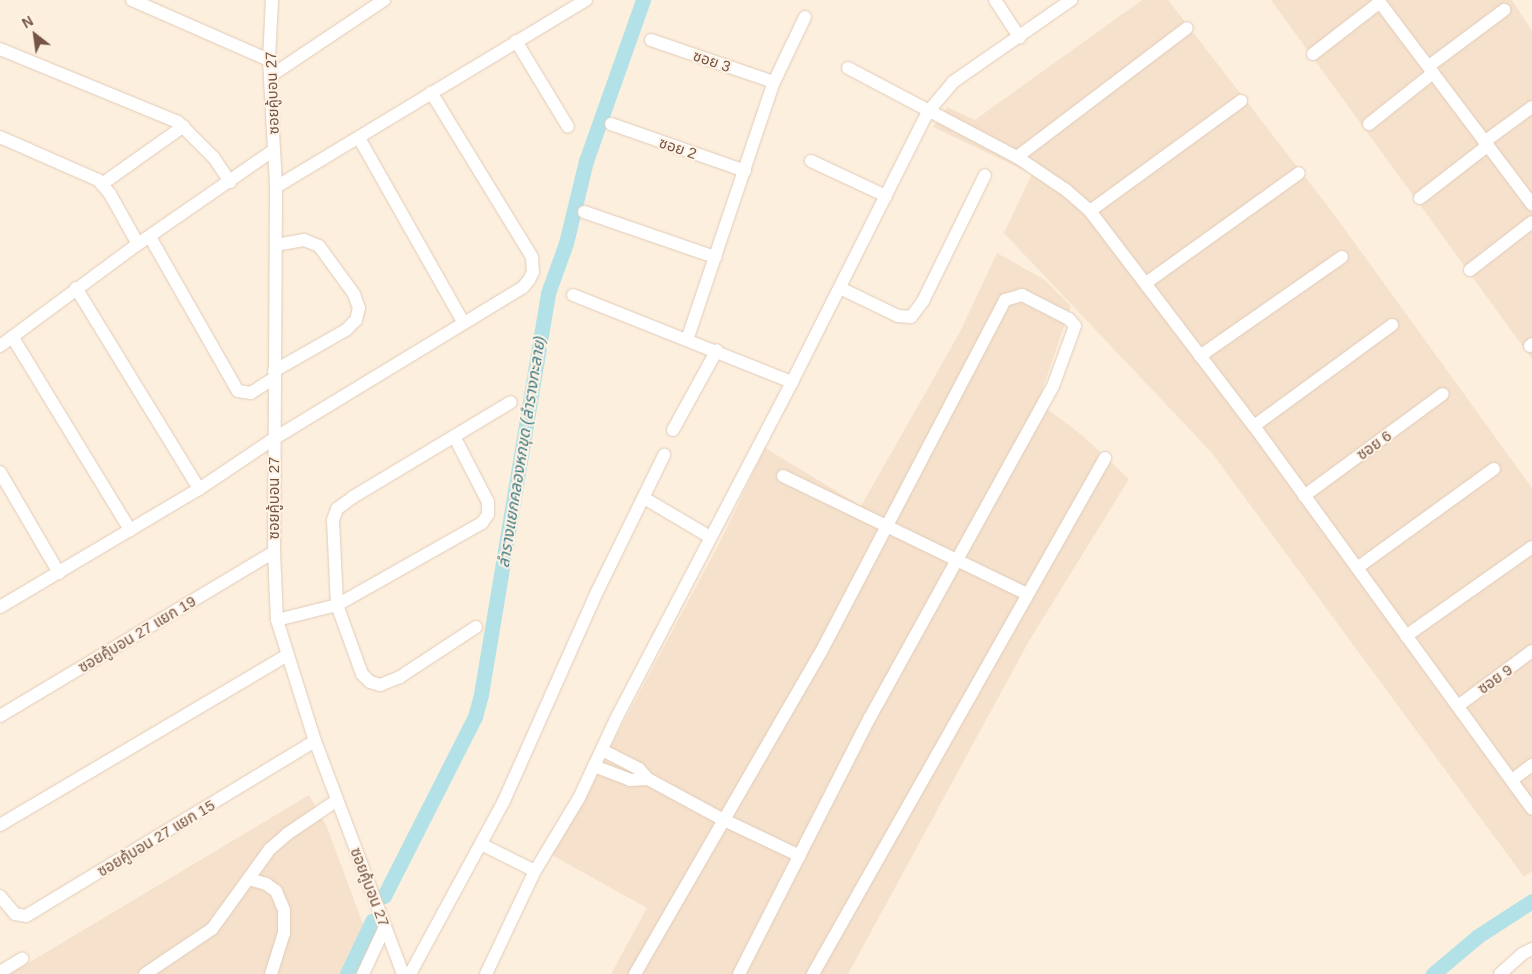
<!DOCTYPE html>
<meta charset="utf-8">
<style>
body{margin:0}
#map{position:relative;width:1532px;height:974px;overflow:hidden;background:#fdefdd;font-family:Helvetica,"Noto Sans Thai",sans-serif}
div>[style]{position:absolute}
.residential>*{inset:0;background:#f5e1cc}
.canal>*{height:15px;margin:-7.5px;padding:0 7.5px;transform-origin:7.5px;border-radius:7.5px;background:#b2e2e7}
.roads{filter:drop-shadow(0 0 1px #e1cbb9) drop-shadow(0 0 1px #e1cbb9)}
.minor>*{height:12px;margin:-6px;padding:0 6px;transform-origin:6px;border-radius:6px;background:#fff}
span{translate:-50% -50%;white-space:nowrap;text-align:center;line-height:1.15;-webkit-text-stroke:4px #fff3e5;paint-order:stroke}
.street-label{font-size:15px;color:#745445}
.water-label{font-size:16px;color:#3b7982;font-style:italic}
.north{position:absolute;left:10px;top:10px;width:50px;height:50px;-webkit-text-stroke:4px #fff3e5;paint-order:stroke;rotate:330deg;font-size:14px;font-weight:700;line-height:20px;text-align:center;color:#745445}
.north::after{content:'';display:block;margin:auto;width:18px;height:22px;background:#745445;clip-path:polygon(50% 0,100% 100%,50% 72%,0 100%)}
</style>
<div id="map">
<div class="residential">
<i style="clip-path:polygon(1142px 0,1168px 0,1333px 213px,1532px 488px,1532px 871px,1524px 877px,1212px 453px,1004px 233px,1032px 174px,933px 127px,947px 107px,975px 120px)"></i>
<i style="clip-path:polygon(1271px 0,1512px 0,1532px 31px,1532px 359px)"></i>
<i style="clip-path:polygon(997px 253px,1045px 280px,1071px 306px,1038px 402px,1083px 436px,1129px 479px,1029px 641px,848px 974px,611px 974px,647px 908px,550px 854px,581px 802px,722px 538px,765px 448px,861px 506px,960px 332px)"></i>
<i style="clip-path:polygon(309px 795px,327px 827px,370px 943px,355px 974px,10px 974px)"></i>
</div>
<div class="canal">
<i style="left:384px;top:896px;width:201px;rotate:-63.1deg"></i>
<i style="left:475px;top:717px;width:24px;rotate:-75deg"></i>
<i style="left:481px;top:694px;width:407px;rotate:-80.5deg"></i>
<i style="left:548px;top:293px;width:53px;rotate:-70.2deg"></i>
<i style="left:566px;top:243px;width:84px;rotate:-76.3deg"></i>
<i style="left:586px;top:161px;width:171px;rotate:-70.5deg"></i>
<i style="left:347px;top:974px;width:59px;rotate:-64.7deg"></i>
<i style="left:1433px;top:974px;width:59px;rotate:-40.2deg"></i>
<i style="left:1478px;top:936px;width:64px;rotate:-32.9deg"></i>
</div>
<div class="roads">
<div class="minor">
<i style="left:132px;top:0;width:150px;rotate:23.7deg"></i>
<i style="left:272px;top:0;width:60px;rotate:92.9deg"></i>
<i style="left:269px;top:60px;width:127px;rotate:86.8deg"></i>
<i style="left:276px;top:187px;width:365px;rotate:90.3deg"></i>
<i style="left:274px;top:552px;width:68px;rotate:87.5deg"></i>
<i style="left:277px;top:620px;width:127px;rotate:72.6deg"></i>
<i style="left:315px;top:741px;width:249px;rotate:69.3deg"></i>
<i style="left:995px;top:0;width:45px;rotate:56.7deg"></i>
<i style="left:1378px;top:0;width:256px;rotate:53deg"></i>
<i style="left:651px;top:40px;width:130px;rotate:18.9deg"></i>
<i style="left:516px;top:41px;width:100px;rotate:58.8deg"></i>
<i style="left:0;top:49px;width:192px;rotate:22.3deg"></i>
<i style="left:178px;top:122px;width:51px;rotate:45deg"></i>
<i style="left:214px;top:158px;width:29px;rotate:56deg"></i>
<i style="left:1313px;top:54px;width:85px;rotate:-37.8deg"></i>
<i style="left:1429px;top:66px;width:94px;rotate:-36.7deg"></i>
<i style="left:848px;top:68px;width:191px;rotate:27.8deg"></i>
<i style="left:1017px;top:157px;width:59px;rotate:34deg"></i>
<i style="left:1066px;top:190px;width:32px;rotate:41deg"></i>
<i style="left:1090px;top:211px;width:270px;rotate:52.7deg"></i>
<i style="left:1254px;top:426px;width:473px;rotate:54deg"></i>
<i style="left:272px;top:75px;width:135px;rotate:-33.8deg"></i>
<i style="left:611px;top:124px;width:142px;rotate:19.3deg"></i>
<i style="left:1369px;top:124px;width:82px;rotate:-38.6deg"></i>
<i style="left:0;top:137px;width:107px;rotate:23.7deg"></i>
<i style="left:98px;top:180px;width:18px;rotate:49deg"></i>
<i style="left:110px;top:194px;width:57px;rotate:60.8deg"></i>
<i style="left:359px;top:138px;width:211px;rotate:60.5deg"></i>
<i style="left:1484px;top:142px;width:59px;rotate:-36.1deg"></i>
<i style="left:1017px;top:157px;width:213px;rotate:-37.2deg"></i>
<i style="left:811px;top:161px;width:83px;rotate:25deg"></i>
<i style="left:102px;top:184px;width:100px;rotate:-35.3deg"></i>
<i style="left:276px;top:187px;width:362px;rotate:-31.1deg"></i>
<i style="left:1420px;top:198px;width:85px;rotate:-37.8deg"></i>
<i style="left:1090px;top:211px;width:187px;rotate:-36.1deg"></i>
<i style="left:584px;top:212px;width:139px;rotate:19deg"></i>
<i style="left:150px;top:237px;width:177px;rotate:60.3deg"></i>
<i style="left:238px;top:391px;width:13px;rotate:9deg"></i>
<i style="left:251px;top:393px;width:27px;rotate:-33deg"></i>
<i style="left:1470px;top:270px;width:78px;rotate:-37.7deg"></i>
<i style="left:1146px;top:283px;width:188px;rotate:-35.7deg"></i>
<i style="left:76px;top:288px;width:236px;rotate:58.5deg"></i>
<i style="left:840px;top:288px;width:64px;rotate:25.8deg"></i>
<i style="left:898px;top:316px;width:13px;rotate:4deg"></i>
<i style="left:911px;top:317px;width:20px;rotate:-53deg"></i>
<i style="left:923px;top:301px;width:140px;rotate:-63.8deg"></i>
<i style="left:573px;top:295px;width:236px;rotate:21.7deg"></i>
<i style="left:13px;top:338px;width:225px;rotate:58.6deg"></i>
<i style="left:687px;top:340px;width:272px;rotate:-71.4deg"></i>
<i style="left:774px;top:82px;width:72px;rotate:-64.5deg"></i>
<i style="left:0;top:346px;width:172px;rotate:-36.5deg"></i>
<i style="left:138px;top:244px;width:165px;rotate:-34.7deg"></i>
<i style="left:1530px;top:346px;width:3px;rotate:-45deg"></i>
<i style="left:1200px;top:356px;width:173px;rotate:-34.9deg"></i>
<i style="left:274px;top:371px;width:83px;rotate:-29.7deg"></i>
<i style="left:346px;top:330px;width:14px;rotate:-45deg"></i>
<i style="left:356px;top:320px;width:12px;rotate:-76deg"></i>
<i style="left:359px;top:308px;width:15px;rotate:-110deg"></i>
<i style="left:354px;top:294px;width:59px;rotate:-126.1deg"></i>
<i style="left:319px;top:246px;width:16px;rotate:-158deg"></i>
<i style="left:304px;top:240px;width:28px;rotate:170deg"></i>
<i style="left:1254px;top:426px;width:171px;rotate:-36.2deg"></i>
<i style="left:673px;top:430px;width:91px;rotate:-61.2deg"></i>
<i style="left:0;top:472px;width:117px;rotate:59.7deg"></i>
<i style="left:783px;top:476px;width:271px;rotate:25.8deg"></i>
<i style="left:1304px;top:496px;width:172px;rotate:-36.3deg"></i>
<i style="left:644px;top:498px;width:77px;rotate:30.6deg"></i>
<i style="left:1357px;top:568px;width:169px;rotate:-35.9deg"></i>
<i style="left:0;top:607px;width:231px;rotate:-30.7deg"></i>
<i style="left:199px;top:489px;width:92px;rotate:-33.9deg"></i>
<i style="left:275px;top:438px;width:290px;rotate:-31.3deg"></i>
<i style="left:523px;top:287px;width:9px;rotate:-49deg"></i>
<i style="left:529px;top:280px;width:9px;rotate:-63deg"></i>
<i style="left:533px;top:272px;width:15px;rotate:-94deg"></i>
<i style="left:532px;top:257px;width:193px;rotate:-121.5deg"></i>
<i style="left:277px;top:620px;width:62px;rotate:-14deg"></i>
<i style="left:337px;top:605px;width:167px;rotate:-29.5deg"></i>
<i style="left:482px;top:523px;width:11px;rotate:-56deg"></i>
<i style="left:488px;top:514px;width:12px;rotate:-90deg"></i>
<i style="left:488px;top:502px;width:74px;rotate:-117.3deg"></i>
<i style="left:476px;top:627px;width:91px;rotate:146.7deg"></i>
<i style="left:400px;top:677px;width:22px;rotate:158deg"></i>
<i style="left:380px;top:685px;width:10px;rotate:-163deg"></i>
<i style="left:370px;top:682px;width:11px;rotate:-135deg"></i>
<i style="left:362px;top:674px;width:73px;rotate:-109.9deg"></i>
<i style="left:337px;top:605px;width:85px;rotate:-92.7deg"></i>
<i style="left:333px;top:520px;width:12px;rotate:-70deg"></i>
<i style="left:337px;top:509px;width:20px;rotate:-37deg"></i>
<i style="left:353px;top:497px;width:184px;rotate:-31deg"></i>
<i style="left:1406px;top:636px;width:154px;rotate:-35.2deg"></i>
<i style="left:1458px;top:706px;width:92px;rotate:-36.6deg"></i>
<i style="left:0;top:716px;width:319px;rotate:-30.9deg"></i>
<i style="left:602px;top:750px;width:42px;rotate:27.2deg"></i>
<i style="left:639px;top:769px;width:13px;rotate:48deg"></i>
<i style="left:648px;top:779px;width:84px;rotate:28.4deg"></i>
<i style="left:722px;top:819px;width:86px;rotate:25.4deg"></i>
<i style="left:594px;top:766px;width:39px;rotate:21deg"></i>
<i style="left:630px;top:780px;width:18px;rotate:-3deg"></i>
<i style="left:1512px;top:780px;width:25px;rotate:-37deg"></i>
<i style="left:0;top:825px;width:332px;rotate:-30.6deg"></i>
<i style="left:481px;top:844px;width:60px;rotate:26.6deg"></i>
<i style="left:249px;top:879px;width:18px;rotate:16deg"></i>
<i style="left:266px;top:884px;width:12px;rotate:35deg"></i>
<i style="left:276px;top:891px;width:21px;rotate:67deg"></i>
<i style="left:284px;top:910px;width:23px;rotate:90deg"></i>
<i style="left:284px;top:933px;width:43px;rotate:107.6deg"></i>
<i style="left:0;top:896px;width:23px;rotate:50deg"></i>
<i style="left:15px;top:914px;width:11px;rotate:10deg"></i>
<i style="left:26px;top:916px;width:338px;rotate:-31.2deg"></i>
<i style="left:0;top:972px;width:26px;rotate:-31deg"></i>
<i style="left:145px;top:974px;width:81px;rotate:-33.9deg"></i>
<i style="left:212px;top:929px;width:99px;rotate:-54.1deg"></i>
<i style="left:270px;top:849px;width:23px;rotate:-41deg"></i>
<i style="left:287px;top:834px;width:59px;rotate:-34deg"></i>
<i style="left:363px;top:974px;width:52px;rotate:-64.9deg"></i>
<i style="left:410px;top:974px;width:195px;rotate:-61.5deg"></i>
<i style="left:503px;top:803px;width:231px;rotate:-66deg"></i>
<i style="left:597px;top:592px;width:153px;rotate:-63.9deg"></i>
<i style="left:486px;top:974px;width:114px;rotate:-64.6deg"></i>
<i style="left:535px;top:871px;width:85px;rotate:-58.9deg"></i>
<i style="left:579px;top:798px;width:89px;rotate:-64.9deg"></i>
<i style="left:617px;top:717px;width:378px;rotate:-62.4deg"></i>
<i style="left:792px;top:382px;width:302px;rotate:-63.3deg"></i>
<i style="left:928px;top:112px;width:39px;rotate:-50deg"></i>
<i style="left:953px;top:82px;width:144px;rotate:-34.8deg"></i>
<i style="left:635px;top:974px;width:372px;rotate:-60deg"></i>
<i style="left:821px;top:652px;width:397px;rotate:-62.4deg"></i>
<i style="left:1005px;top:300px;width:18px;rotate:-16deg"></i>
<i style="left:1022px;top:295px;width:53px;rotate:27.1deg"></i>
<i style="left:1069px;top:319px;width:9px;rotate:49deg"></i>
<i style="left:1075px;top:326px;width:64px;rotate:110.1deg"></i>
<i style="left:1053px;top:386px;width:378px;rotate:118.9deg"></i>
<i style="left:870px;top:717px;width:288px;rotate:117deg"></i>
<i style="left:813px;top:974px;width:593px;rotate:-60.49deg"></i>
<i style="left:1500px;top:974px;width:30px;rotate:-42deg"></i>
<i style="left:1522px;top:954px;width:11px;rotate:-27deg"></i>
</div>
</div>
<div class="street-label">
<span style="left:712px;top:61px;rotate:19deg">ซอย 3</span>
<span style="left:272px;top:93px;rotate:-92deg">ซอยคู้บอน 27</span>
<span style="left:678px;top:148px;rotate:19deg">ซอย 2</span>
<span style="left:1374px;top:445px;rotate:-36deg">ซอย 6</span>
<span style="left:274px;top:498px;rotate:-90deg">ซอยคู้บอน 27</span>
<span style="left:137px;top:634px;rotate:-31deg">ซอยคู้บอน 27 แยก 19</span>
<span style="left:1495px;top:679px;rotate:-36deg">ซอย 9</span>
<span style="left:156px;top:838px;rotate:-31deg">ซอยคู้บอน 27 แยก 15</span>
<span style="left:370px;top:887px;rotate:69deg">ซอยคู้บอน 27</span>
</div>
<div class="water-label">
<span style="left:522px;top:452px;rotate:-81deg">ลำรางแยกคลองหกขุด (ลำรางทะลาย)</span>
</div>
<div class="north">N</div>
</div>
